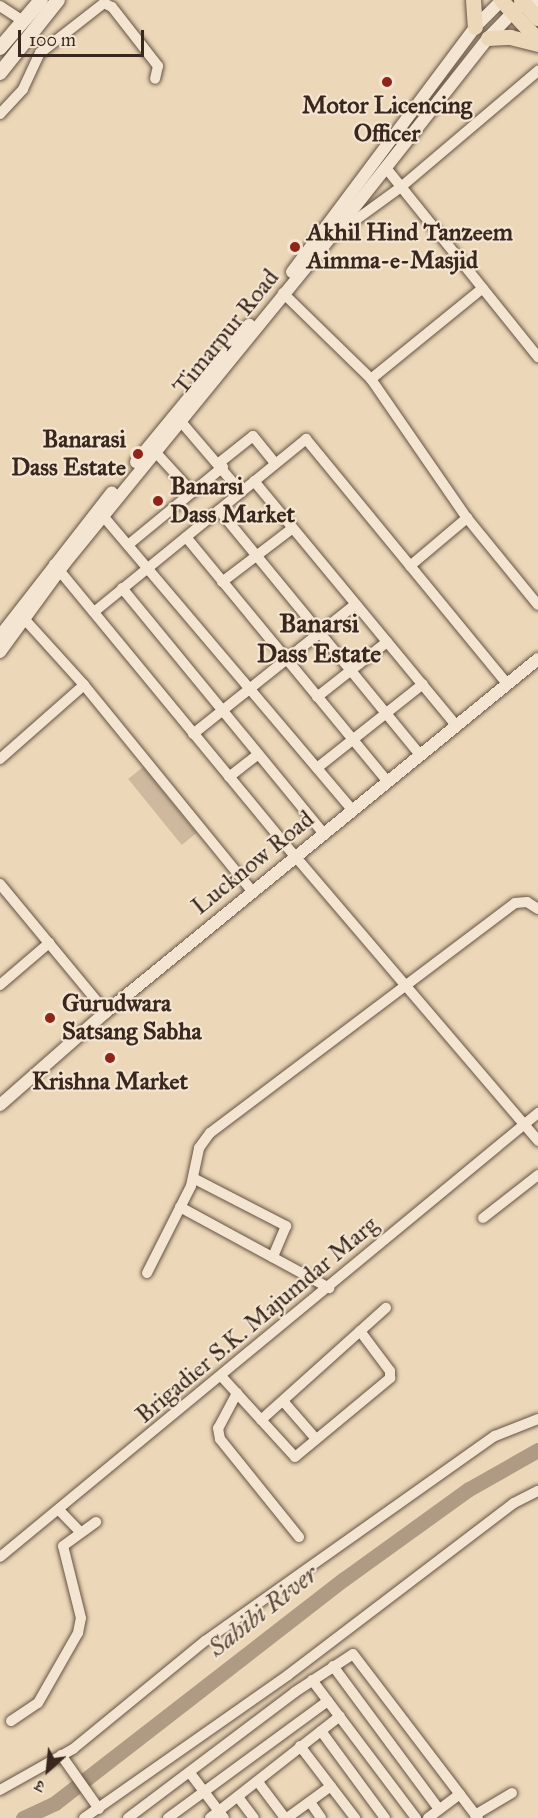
<!DOCTYPE html>
<meta charset="utf-8">
<style>
body{margin:0}
#map{position:relative;width:538px;height:1818px;overflow:hidden;background:#ecd7b8;font-family:"IM FELL Great Primer","Noto Serif Devanagari",serif}
div>[style]{position:absolute}
.green>*{inset:0;background:#ceb99e;transform-origin:0 0}
.river>*{height:15px;margin:-7.5px;padding:0 7.5px;transform-origin:7.5px;border-radius:7.5px;background:#af9b83}
.roads{filter:drop-shadow(0 0 2px #665344) drop-shadow(0 0 2px #665344)}
.minor>*{height:10px;margin:-5px;padding:0 5px;transform-origin:5px;border-radius:5px;background:#f3e5d1}
.tertiary>*{height:12px;margin:-6px;padding:0 6px;transform-origin:6px;border-radius:6px;background:#f3e5d1}
.secondary>*{height:14px;margin:-7px;padding:0 7px;transform-origin:7px;border-radius:7px;background:#f3e5d1}
.primary>*{height:15px;margin:-7.5px;padding:0 7.5px;transform-origin:7.5px;border-radius:7.5px;background:#ecd7b8}
.dots>*{width:16px;height:16px;translate:-50% -50%;box-sizing:border-box;border:3px solid #f3e5d1;border-radius:50%}
span{translate:-50% -50%;white-space:nowrap;text-align:center;line-height:1.15;-webkit-text-stroke:4.5px #f3e5d1;paint-order:stroke}
.poi-label{font-size:24px;color:#39271d;font-weight:700}
.left{translate:0 -50%;text-align:left}
.right{translate:-100% -50%;text-align:right}
.street-label{font-size:24px;color:#39271d}
.neighbourhood-label{font-size:26px;color:#39271d;font-weight:700}
.water-label{font-size:26px;color:#5c4a3c;font-style:italic}
.north{position:absolute;left:18px;top:1740px;width:60px;height:60px;-webkit-text-stroke:4px #f3e5d1;paint-order:stroke;rotate:207deg;font-size:16px;font-weight:700;line-height:24px;text-align:center;color:#39271d}
.north::after{content:'';display:block;margin:auto;width:21px;height:27px;background:#39271d;clip-path:polygon(50% 0,100% 100%,50% 72%,0 100%)}
.scale{position:absolute;left:18px;top:30px;width:126px;height:27px;box-sizing:border-box;border:3px solid #39271d;border-top:0;padding-left:8px;font-size:18px;line-height:21px;white-space:nowrap;color:#39271d;-webkit-text-stroke:4px #f3e5d1;paint-order:stroke}
</style>
<div id="map">
<div class="green">
<i style="left:143px;top:767px;width:85px;height:19px;rotate:51deg"></i>
</div>
<div class="river">
<i style="left:23px;top:1818px;width:35px;rotate:-25deg"></i>
<i style="left:55px;top:1803px;width:366px;rotate:-37.8deg"></i>
<i style="left:344px;top:1579px;width:154px;rotate:-35.8deg"></i>
<i style="left:469px;top:1489px;width:79px;rotate:-29.5deg"></i>
</div>
<div class="roads">
<div class="minor">
<i style="left:0;top:6px;width:27px;rotate:33deg"></i>
<i style="left:0;top:114px;width:34px;rotate:-47deg"></i>
<i style="left:23px;top:89px;width:40px;rotate:-65deg"></i>
<i style="left:40px;top:53px;width:81px;rotate:-38deg"></i>
<i style="left:104px;top:3px;width:9px;rotate:27deg"></i>
<i style="left:112px;top:7px;width:75px;rotate:52.1deg"></i>
<i style="left:158px;top:66px;width:13px;rotate:103deg"></i>
<i style="left:386px;top:168px;width:243px;rotate:51.2deg"></i>
<i style="left:335px;top:235px;width:82px;rotate:-36deg"></i>
<i style="left:401px;top:187px;width:180px;rotate:-40.3deg"></i>
<i style="left:283px;top:293px;width:123px;rotate:44.3deg"></i>
<i style="left:371px;top:379px;width:169px;rotate:55.4deg"></i>
<i style="left:467px;top:518px;width:112px;rotate:50.8deg"></i>
<i style="left:371px;top:379px;width:144px;rotate:-39.1deg"></i>
<i style="left:177px;top:417px;width:99px;rotate:49.5deg"></i>
<i style="left:150px;top:446px;width:62px;rotate:47.6deg"></i>
<i style="left:219px;top:463px;width:43px;rotate:-38.5deg"></i>
<i style="left:253px;top:436px;width:35px;rotate:51deg"></i>
<i style="left:254px;top:481px;width:317px;rotate:50.4deg"></i>
<i style="left:98px;top:510px;width:392px;rotate:49.7deg"></i>
<i style="left:219px;top:510px;width:317px;rotate:50.6deg"></i>
<i style="left:186px;top:537px;width:316px;rotate:50.5deg"></i>
<i style="left:128px;top:545px;width:123px;rotate:-39.4deg"></i>
<i style="left:54px;top:564px;width:379px;rotate:50.5deg"></i>
<i style="left:295px;top:856px;width:375px;rotate:49.5deg"></i>
<i style="left:410px;top:566px;width:75px;rotate:-40.1deg"></i>
<i style="left:222px;top:582px;width:89px;rotate:-37.3deg"></i>
<i style="left:122px;top:588px;width:317px;rotate:50.6deg"></i>
<i style="left:94px;top:612px;width:274px;rotate:-39.2deg"></i>
<i style="left:306px;top:439px;width:317px;rotate:50.6deg"></i>
<i style="left:19px;top:613px;width:97px;rotate:47.9deg"></i>
<i style="left:84px;top:685px;width:266px;rotate:50.8deg"></i>
<i style="left:317px;top:697px;width:89px;rotate:-38.2deg"></i>
<i style="left:193px;top:734px;width:208px;rotate:-38.6deg"></i>
<i style="left:0;top:759px;width:112px;rotate:-41.4deg"></i>
<i style="left:317px;top:768px;width:135px;rotate:-38.4deg"></i>
<i style="left:229px;top:777px;width:37px;rotate:-38deg"></i>
<i style="left:0;top:884px;width:166px;rotate:50.4deg"></i>
<i style="left:0;top:985px;width:65px;rotate:-40.6deg"></i>
<i style="left:193px;top:1178px;width:105px;rotate:27.3deg"></i>
<i style="left:286px;top:1226px;width:34px;rotate:113deg"></i>
<i style="left:180px;top:1207px;width:170px;rotate:28.5deg"></i>
<i style="left:483px;top:1218px;width:70px;rotate:-38deg"></i>
<i style="left:147px;top:1273px;width:97px;rotate:-63.2deg"></i>
<i style="left:191px;top:1186px;width:39px;rotate:-78deg"></i>
<i style="left:199px;top:1148px;width:19px;rotate:-54deg"></i>
<i style="left:210px;top:1133px;width:382px;rotate:-37deg"></i>
<i style="left:515px;top:903px;width:12px;rotate:-5deg"></i>
<i style="left:527px;top:902px;width:13px;rotate:32deg"></i>
<i style="left:222px;top:1377px;width:108px;rotate:47.6deg"></i>
<i style="left:295px;top:1457px;width:124px;rotate:-39.7deg"></i>
<i style="left:390px;top:1378px;width:7px;rotate:-90deg"></i>
<i style="left:390px;top:1371px;width:50px;rotate:-126.9deg"></i>
<i style="left:237px;top:1393px;width:40px;rotate:118deg"></i>
<i style="left:218px;top:1428px;width:11px;rotate:80deg"></i>
<i style="left:220px;top:1439px;width:126px;rotate:51.1deg"></i>
<i style="left:283px;top:1401px;width:50px;rotate:49deg"></i>
<i style="left:261px;top:1420px;width:168px;rotate:-41.9deg"></i>
<i style="left:60px;top:1511px;width:29px;rotate:46deg"></i>
<i style="left:0;top:1557px;width:698px;rotate:-39.53deg"></i>
<i style="left:333px;top:1666px;width:178px;rotate:53.5deg"></i>
<i style="left:312px;top:1680px;width:173px;rotate:53deg"></i>
<i style="left:11px;top:1721px;width:32px;rotate:-34deg"></i>
<i style="left:38px;top:1703px;width:81px;rotate:-60.3deg"></i>
<i style="left:78px;top:1633px;width:15px;rotate:-79deg"></i>
<i style="left:81px;top:1618px;width:74px;rotate:-104deg"></i>
<i style="left:63px;top:1546px;width:41px;rotate:-36deg"></i>
<i style="left:321px;top:1731px;width:108px;rotate:53.7deg"></i>
<i style="left:300px;top:1746px;width:91px;rotate:52.6deg"></i>
<i style="left:61px;top:1755px;width:66px;rotate:54.9deg"></i>
<i style="left:190px;top:1773px;width:56px;rotate:52.9deg"></i>
<i style="left:258px;top:1782px;width:45px;rotate:53.1deg"></i>
<i style="left:0;top:1790px;width:84px;rotate:-29.3deg"></i>
<i style="left:73px;top:1749px;width:171px;rotate:-39.3deg"></i>
<i style="left:205px;top:1641px;width:355px;rotate:-35.3deg"></i>
<i style="left:495px;top:1436px;width:46px;rotate:-21.6deg"></i>
<i style="left:238px;top:1797px;width:26px;rotate:53deg"></i>
<i style="left:310px;top:1802px;width:19px;rotate:55deg"></i>
<i style="left:475px;top:1815px;width:43px;rotate:-30.7deg"></i>
<i style="left:84px;top:1818px;width:249px;rotate:-35deg"></i>
<i style="left:288px;top:1675px;width:284px;rotate:-37.3deg"></i>
<i style="left:514px;top:1503px;width:27px;rotate:-27deg"></i>
<i style="left:128px;top:1818px;width:209px;rotate:-37deg"></i>
<i style="left:295px;top:1692px;width:69px;rotate:-33.2deg"></i>
<i style="left:353px;top:1654px;width:206px;rotate:52.7deg"></i>
<i style="left:168px;top:1818px;width:198px;rotate:-36.2deg"></i>
<i style="left:210px;top:1818px;width:165px;rotate:-38.1deg"></i>
<i style="left:287px;top:1818px;width:54px;rotate:-36deg"></i>
<i style="left:428px;top:1818px;width:40px;rotate:-37deg"></i>
</div>
<div class="tertiary">
<i style="left:536px;top:0;width:3px;rotate:45deg"></i>
<i style="left:292px;top:272px;width:306px;rotate:-53.2deg"></i>
<i style="left:475px;top:27px;width:38px;rotate:-45deg"></i>
<i style="left:136px;top:462px;width:178px;rotate:-50.5deg"></i>
<i style="left:0;top:636px;width:182px;rotate:-52.1deg"></i>
<i style="left:0;top:652px;width:110px;rotate:-53.9deg"></i>
<i style="left:65px;top:563px;width:421px;rotate:-50.8deg"></i>
<i style="left:331px;top:237px;width:253px;rotate:-51.7deg"></i>
<i style="left:488px;top:38px;width:43px;rotate:-45.9deg"></i>
<i style="left:0;top:1105px;width:141px;rotate:-41.3deg"></i>
<i style="left:106px;top:1012px;width:558px;rotate:-39.25deg"></i>
</div>
<div class="secondary">
<i style="left:0;top:48px;width:63px;rotate:-49.5deg"></i>
<i style="left:0;top:73px;width:93px;rotate:-51.5deg"></i>
</div>
<div class="primary">
<i style="left:473px;top:0;width:27px;rotate:86deg"></i>
<i style="left:501px;top:0;width:54px;rotate:47.2deg"></i>
<i style="left:521px;top:0;width:25px;rotate:47deg"></i>
<i style="left:488px;top:38px;width:22px;rotate:-3deg"></i>
<i style="left:510px;top:37px;width:29px;rotate:14deg"></i>
</div>
</div>
<div class="dots">
<i style="left:387px;top:82px;background:#8f2418"></i>
<i style="left:295px;top:247px;background:#8f2418"></i>
<i style="left:138px;top:454px;background:#8f2418"></i>
<i style="left:158px;top:501px;background:#8f2418"></i>
<i style="left:50px;top:1018px;background:#8f2418"></i>
<i style="left:110px;top:1058px;background:#8f2418"></i>
</div>
<div class="poi-label">
<span style="left:387px;top:120px">Motor Licencing<br>Officer</span>
<span class="left" style="left:307px;top:247px">Akhil Hind Tanzeem<br>Aimma-e-Masjid</span>
<span class="right" style="left:126px;top:454px">Banarasi<br>Dass Estate</span>
<span class="left" style="left:170px;top:501px">Banarsi<br>Dass Market</span>
<span class="left" style="left:62px;top:1018px">Gurudwara<br>Satsang Sabha</span>
<span style="left:110px;top:1082px">Krishna Market</span>
</div>
<div class="street-label">
<span style="left:226px;top:332px;rotate:-51deg">Timarpur Road</span>
<span style="left:253px;top:863px;rotate:-39deg">Lucknow Road</span>
<span style="left:257px;top:1320px;rotate:-40deg">Brigadier S.K. Majumdar Marg</span>
</div>
<div class="neighbourhood-label">
<span style="left:319px;top:639px">Banarsi<br>Dass Estate</span>
</div>
<div class="water-label">
<span style="left:263px;top:1611px;rotate:-38deg">Sahibi River</span>
</div>
<div class="north">उ</div>
<div class="scale">100 m</div>
</div>
